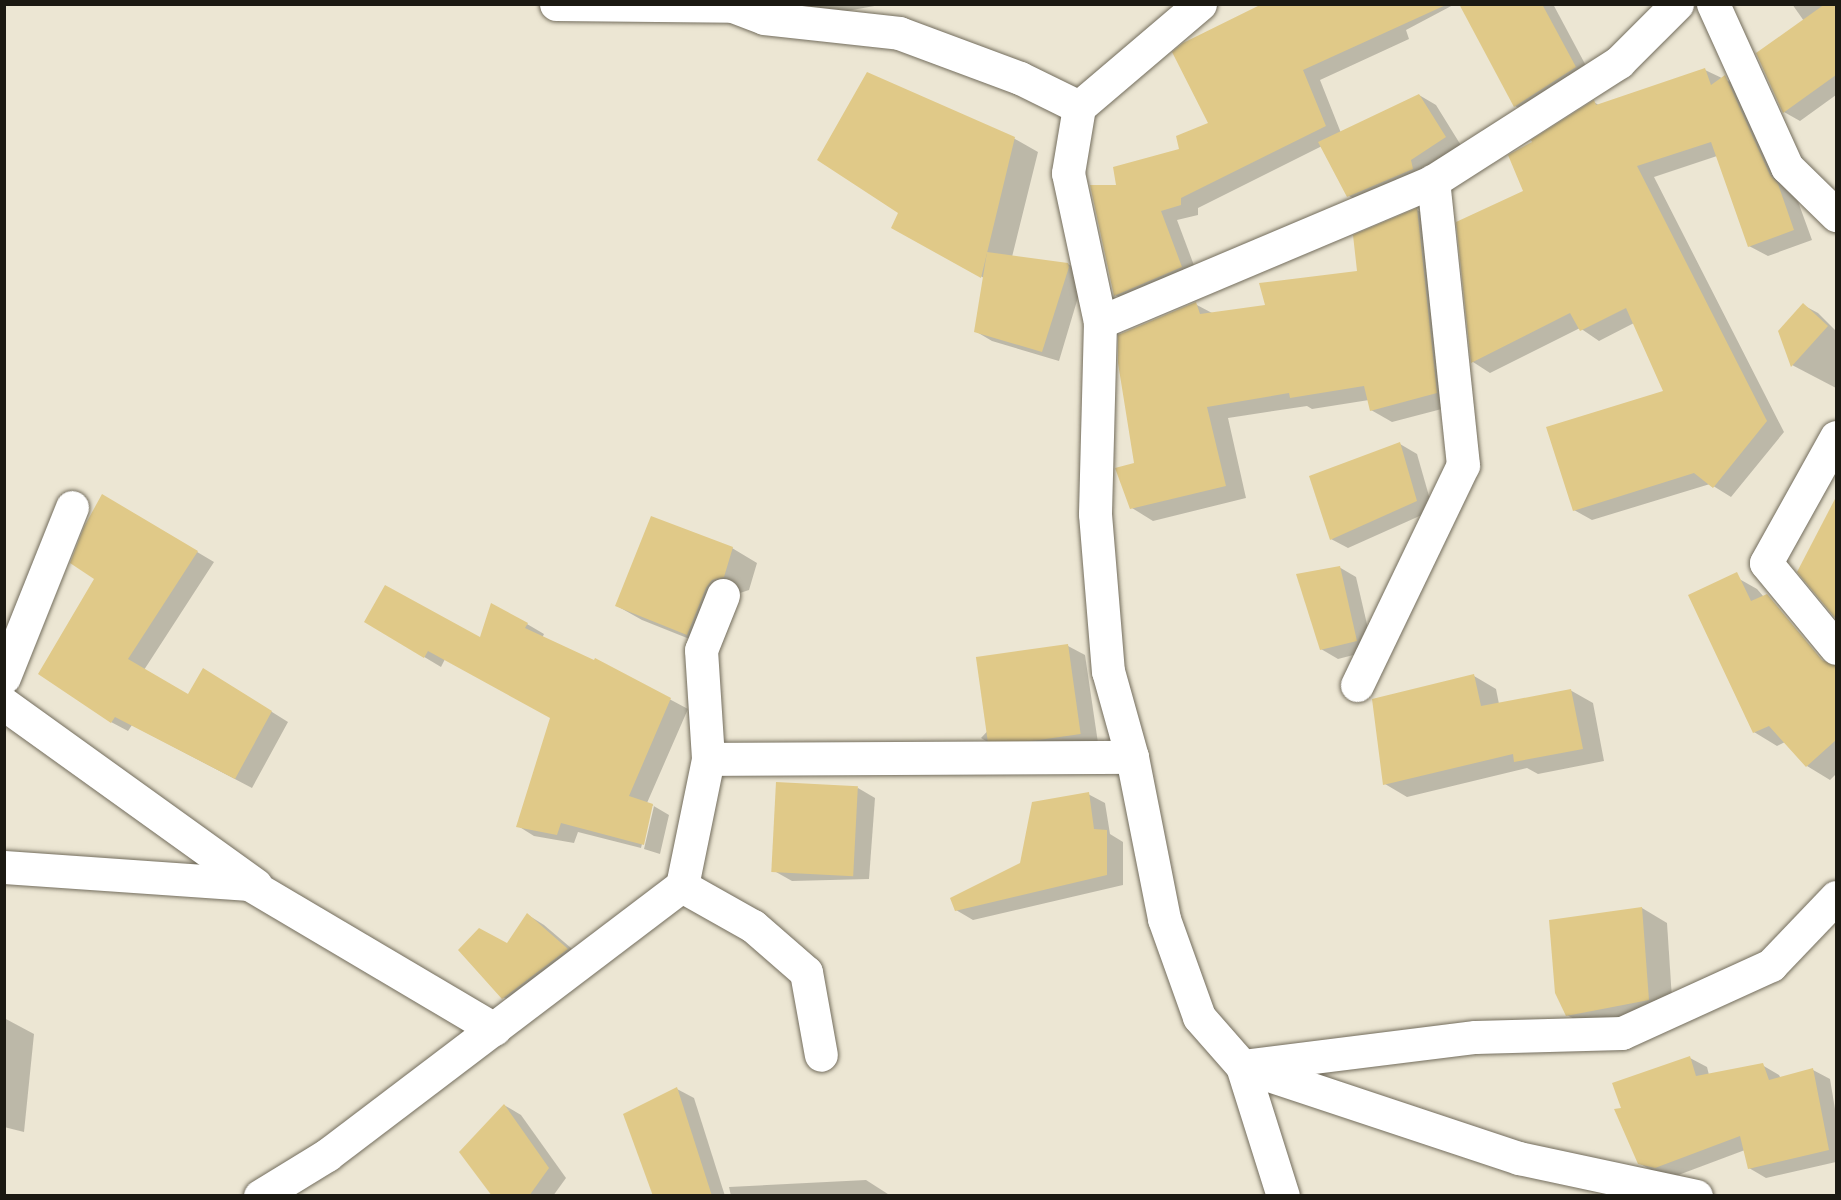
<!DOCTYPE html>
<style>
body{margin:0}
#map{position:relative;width:1841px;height:1200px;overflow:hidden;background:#ece6d3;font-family:"PT Sans Narrow",sans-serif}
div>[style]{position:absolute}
.shadow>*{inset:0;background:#0003}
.building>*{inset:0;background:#e0c988;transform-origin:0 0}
.roads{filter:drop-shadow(0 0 2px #736d5d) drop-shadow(0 0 2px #736d5d)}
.minor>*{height:33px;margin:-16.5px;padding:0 16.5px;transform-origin:16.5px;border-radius:16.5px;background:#fff}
span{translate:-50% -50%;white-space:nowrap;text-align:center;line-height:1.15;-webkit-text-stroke:6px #ece6d3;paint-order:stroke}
.frame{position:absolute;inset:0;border:6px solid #1b1912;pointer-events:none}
</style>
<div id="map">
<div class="shadow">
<i style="clip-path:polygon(775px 4px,880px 4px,880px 5px,819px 16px)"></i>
<i style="clip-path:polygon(1265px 4px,1455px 4px,1406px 30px,1409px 39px,1320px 80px,1341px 133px,1419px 95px,1436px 105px,1462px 147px,1366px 206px,1349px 196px,1322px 146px,1198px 208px,1198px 215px,1177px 220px,1198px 276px,1132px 305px,1115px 295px,1118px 186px,1181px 150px,1210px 124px)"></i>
<i style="clip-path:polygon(1487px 4px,1553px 4px,1592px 77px,1532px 116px,1515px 106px)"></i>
<i style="clip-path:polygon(1792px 4px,1836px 4px,1836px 95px,1800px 121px,1784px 112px,1804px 21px)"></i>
<i style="clip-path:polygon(1705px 70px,1743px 88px,1796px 196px,1812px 240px,1768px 256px,1749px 246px,1717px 156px,1654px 177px,1784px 432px,1731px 497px,1710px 484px,1592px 520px,1574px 510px,1665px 392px,1634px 323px,1599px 341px,1580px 328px,1490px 373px,1473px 362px,1458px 223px,1525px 192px,1534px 143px,1594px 102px,1600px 106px)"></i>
<i style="clip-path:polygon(867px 74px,1015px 139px,1038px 152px,1012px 257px,1068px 264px,1085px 274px,1059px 361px,992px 341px,975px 331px,984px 278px,916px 240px,900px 213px)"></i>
<i style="clip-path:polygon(1417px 210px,1438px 222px,1457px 405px,1392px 422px,1371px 410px,1369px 400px,1312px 409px,1307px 406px,1228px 418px,1246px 498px,1153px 521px,1132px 508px,1136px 464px,1195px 304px,1214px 314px,1267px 306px,1359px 272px)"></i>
<i style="clip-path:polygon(1803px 305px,1818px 313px,1836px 331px,1836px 388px,1792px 365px)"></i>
<i style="clip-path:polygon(1400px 444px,1417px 454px,1433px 510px,1348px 548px,1331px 539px)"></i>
<i style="clip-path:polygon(103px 496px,214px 562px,144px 670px,189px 696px,221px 680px,288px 722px,252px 788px,132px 725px,128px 731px,111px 722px,96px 578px)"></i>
<i style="clip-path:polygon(1824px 524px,1836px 530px,1836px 611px,1828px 606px)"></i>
<i style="clip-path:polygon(732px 548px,757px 563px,749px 590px,737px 594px,712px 648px,642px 620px,617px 606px)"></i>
<i style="clip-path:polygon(1339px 567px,1356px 577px,1373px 650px,1338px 659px,1321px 649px)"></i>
<i style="clip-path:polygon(1734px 576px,1757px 589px,1836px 680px,1836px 774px,1830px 780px,1807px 766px,1785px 742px,1777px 746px,1754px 732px)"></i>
<i style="clip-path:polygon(366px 622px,481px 639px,527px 624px,544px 634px,542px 638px,595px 662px,596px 660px,688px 709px,647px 803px,652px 805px,669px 815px,660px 854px,644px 849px,654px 806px,651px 806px,641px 848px,578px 832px,574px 843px,534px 836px,518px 826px,552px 718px,445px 659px,441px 667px)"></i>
<i style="clip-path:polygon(1068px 646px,1085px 655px,1098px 743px,998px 748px,981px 738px)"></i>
<i style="clip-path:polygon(1474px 676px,1496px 689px,1499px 704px,1570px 690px,1593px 703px,1604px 761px,1538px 774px,1527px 768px,1407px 797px,1385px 784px)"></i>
<i style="clip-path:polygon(858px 788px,875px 798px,869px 879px,792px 881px,776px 872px)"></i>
<i style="clip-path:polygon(1088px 794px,1105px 803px,1110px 834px,1123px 842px,1123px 885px,973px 920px,956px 910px,1021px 864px)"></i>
<i style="clip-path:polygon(1642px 908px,1667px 923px,1673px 1014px,1592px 1029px,1567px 1015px)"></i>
<i style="clip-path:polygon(528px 915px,544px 925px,584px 959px,520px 1007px,503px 997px,507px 945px)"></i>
<i style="clip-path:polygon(4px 1018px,34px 1034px,24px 1132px,4px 1127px)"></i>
<i style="clip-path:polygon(1690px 1058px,1707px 1067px,1709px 1075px,1762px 1065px,1779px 1075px,1781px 1079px,1813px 1070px,1830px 1079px,1836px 1115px,1836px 1162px,1766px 1178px,1749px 1168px,1745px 1150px,1673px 1177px,1656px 1173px,1639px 1163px,1623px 1109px)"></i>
<i style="clip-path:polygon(677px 1089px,694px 1098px,725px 1196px,654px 1196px)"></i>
<i style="clip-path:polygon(504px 1105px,521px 1115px,566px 1178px,553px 1196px,494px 1196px)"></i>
<i style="clip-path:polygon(866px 1180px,891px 1196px,731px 1196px,729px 1187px)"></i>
</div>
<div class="building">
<i style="clip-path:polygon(1262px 4px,1448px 4px,1303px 70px,1326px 126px,1181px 198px,1181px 205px,1161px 211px,1182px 267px,1114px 296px,1090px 185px,1116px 185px,1113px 167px,1179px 149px,1176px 136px,1208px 123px,1172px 52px,1183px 43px)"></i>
<i style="clip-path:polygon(1459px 4px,1542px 4px,1576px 67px,1514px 107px)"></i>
<i style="clip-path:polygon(1825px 4px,1836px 4px,1836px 75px,1783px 113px,1756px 53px)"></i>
<i style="clip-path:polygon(1705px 68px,1711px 85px,1725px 75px,1770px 175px,1778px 184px,1794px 230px,1748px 247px,1711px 142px,1637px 166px,1767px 421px,1713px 488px,1694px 473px,1573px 511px,1546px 427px,1663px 391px,1626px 308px,1580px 331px,1570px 313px,1471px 363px,1456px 222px,1523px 191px,1508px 155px,1532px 142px,1531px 140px,1594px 100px,1596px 105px)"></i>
<i style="clip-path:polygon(867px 72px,1015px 137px,981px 278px,891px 228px,898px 213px,817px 160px)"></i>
<i style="clip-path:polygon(1419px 94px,1446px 137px,1411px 160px,1413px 169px,1347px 197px,1318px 142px)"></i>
<i style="clip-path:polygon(1417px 208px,1437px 393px,1370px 411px,1364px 386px,1290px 398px,1289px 393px,1207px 407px,1226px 486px,1130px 509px,1115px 468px,1134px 463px,1118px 363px,1118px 335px,1196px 302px,1200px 314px,1265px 305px,1259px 283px,1357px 271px,1353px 235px)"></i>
<i style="clip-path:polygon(987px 252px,1068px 263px,1069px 267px,1042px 352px,974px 332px)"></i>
<i style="clip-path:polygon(1803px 303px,1828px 326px,1791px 367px,1778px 331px)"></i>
<i style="clip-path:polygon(1400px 442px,1417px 501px,1330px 540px,1309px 476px)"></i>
<i style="clip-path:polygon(102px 494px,198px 551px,128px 659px,188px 694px,203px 668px,272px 711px,235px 779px,115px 717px,111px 723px,38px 674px,94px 579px,70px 563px,84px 527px)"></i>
<i style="clip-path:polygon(1836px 497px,1836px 619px,1797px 572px)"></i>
<i style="clip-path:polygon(651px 516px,733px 547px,724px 577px,712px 580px,706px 588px,687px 635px,615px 606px)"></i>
<i style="clip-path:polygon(1340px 566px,1357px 641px,1320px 650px,1296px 574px)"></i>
<i style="clip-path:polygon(1737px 572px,1751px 601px,1767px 594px,1822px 660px,1836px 666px,1836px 740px,1806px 767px,1769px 726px,1753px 733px,1688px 595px)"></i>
<i style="clip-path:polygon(385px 585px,480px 637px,491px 603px,528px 623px,525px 628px,594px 660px,595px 658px,671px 698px,629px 796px,653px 804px,644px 845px,561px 823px,557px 835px,516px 827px,550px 718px,428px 651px,424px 658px,364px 622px)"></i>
<i style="left:1068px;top:644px;width:91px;height:93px;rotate:82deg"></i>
<i style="clip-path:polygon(1474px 674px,1481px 706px,1571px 689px,1583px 749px,1514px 762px,1513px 754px,1383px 785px,1372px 699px)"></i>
<i style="left:776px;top:782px;width:82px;height:90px;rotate:3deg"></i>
<i style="clip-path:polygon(1089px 792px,1094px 829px,1107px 830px,1107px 875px,955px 911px,950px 898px,1020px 863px,1032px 802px)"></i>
<i style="clip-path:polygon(1642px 907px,1649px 1000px,1566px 1016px,1555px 993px,1549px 920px)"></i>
<i style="clip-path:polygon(527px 913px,568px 949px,502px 999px,458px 950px,479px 928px,507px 943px)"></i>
<i style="clip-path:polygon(1690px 1056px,1696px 1076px,1763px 1063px,1769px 1080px,1813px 1068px,1829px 1150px,1748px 1169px,1740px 1136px,1655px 1168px,1638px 1164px,1614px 1109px,1621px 1108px,1612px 1083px)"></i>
<i style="clip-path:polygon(677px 1087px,712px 1196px,653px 1196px,623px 1114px)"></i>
<i style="clip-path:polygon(504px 1104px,549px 1168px,529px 1196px,492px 1196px,459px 1152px)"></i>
</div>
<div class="roads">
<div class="minor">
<i style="left:556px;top:4px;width:177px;rotate:0.6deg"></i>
<i style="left:733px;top:6px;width:33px;rotate:21deg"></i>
<i style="left:764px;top:18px;width:136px;rotate:6.3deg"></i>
<i style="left:899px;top:33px;width:129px;rotate:20.4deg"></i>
<i style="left:1020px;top:78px;width:66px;rotate:26.2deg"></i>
<i style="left:1200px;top:4px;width:159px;rotate:139.6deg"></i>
<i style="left:1079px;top:107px;width:67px;rotate:99.5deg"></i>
<i style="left:1068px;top:173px;width:152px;rotate:77.9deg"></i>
<i style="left:1100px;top:322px;width:192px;rotate:91.5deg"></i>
<i style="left:1095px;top:514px;width:158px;rotate:85.3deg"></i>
<i style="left:1108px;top:671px;width:89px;rotate:74.4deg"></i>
<i style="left:1132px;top:757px;width:165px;rotate:78.8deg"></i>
<i style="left:1164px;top:919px;width:104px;rotate:70.3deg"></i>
<i style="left:1199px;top:1017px;width:65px;rotate:48.7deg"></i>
<i style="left:1242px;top:1066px;width:292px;rotate:18.4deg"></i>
<i style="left:1519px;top:1158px;width:181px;rotate:12.1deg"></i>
<i style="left:1713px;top:4px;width:179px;rotate:65.6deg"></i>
<i style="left:1787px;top:167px;width:69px;rotate:44.4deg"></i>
<i style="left:1100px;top:322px;width:362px;rotate:-22.9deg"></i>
<i style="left:1433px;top:181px;width:221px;rotate:-32.6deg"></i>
<i style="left:1619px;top:62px;width:82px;rotate:-45deg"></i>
<i style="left:1836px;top:437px;width:144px;rotate:119.1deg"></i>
<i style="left:1766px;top:563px;width:110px;rotate:50.5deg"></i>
<i style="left:723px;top:595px;width:59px;rotate:111.8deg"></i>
<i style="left:701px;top:650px;width:109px;rotate:86.3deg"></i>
<i style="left:708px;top:759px;width:130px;rotate:101.6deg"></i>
<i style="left:682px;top:886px;width:81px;rotate:29.4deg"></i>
<i style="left:753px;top:926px;width:70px;rotate:41deg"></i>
<i style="left:806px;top:972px;width:84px;rotate:79.8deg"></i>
<i style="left:4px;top:677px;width:183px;rotate:-68.2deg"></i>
<i style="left:1357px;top:685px;width:244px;rotate:-64.3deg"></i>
<i style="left:1463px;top:465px;width:286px;rotate:-96deg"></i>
<i style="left:4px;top:704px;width:310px;rotate:35.7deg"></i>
<i style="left:708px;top:759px;width:424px;rotate:-0.3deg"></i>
<i style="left:4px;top:867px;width:246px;rotate:4deg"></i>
<i style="left:249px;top:884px;width:285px;rotate:30.6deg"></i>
<i style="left:260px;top:1196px;width:79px;rotate:-31.5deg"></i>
<i style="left:327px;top:1155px;width:445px;rotate:-37.2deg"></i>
<i style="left:1283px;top:1196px;width:136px;rotate:-107.5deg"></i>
<i style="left:1242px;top:1066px;width:235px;rotate:-7.1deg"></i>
<i style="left:1475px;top:1037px;width:147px;rotate:-1.6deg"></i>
<i style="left:1622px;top:1033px;width:164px;rotate:-24.5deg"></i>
<i style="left:1771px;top:965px;width:94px;rotate:-46.3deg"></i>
</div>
</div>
<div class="frame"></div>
</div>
